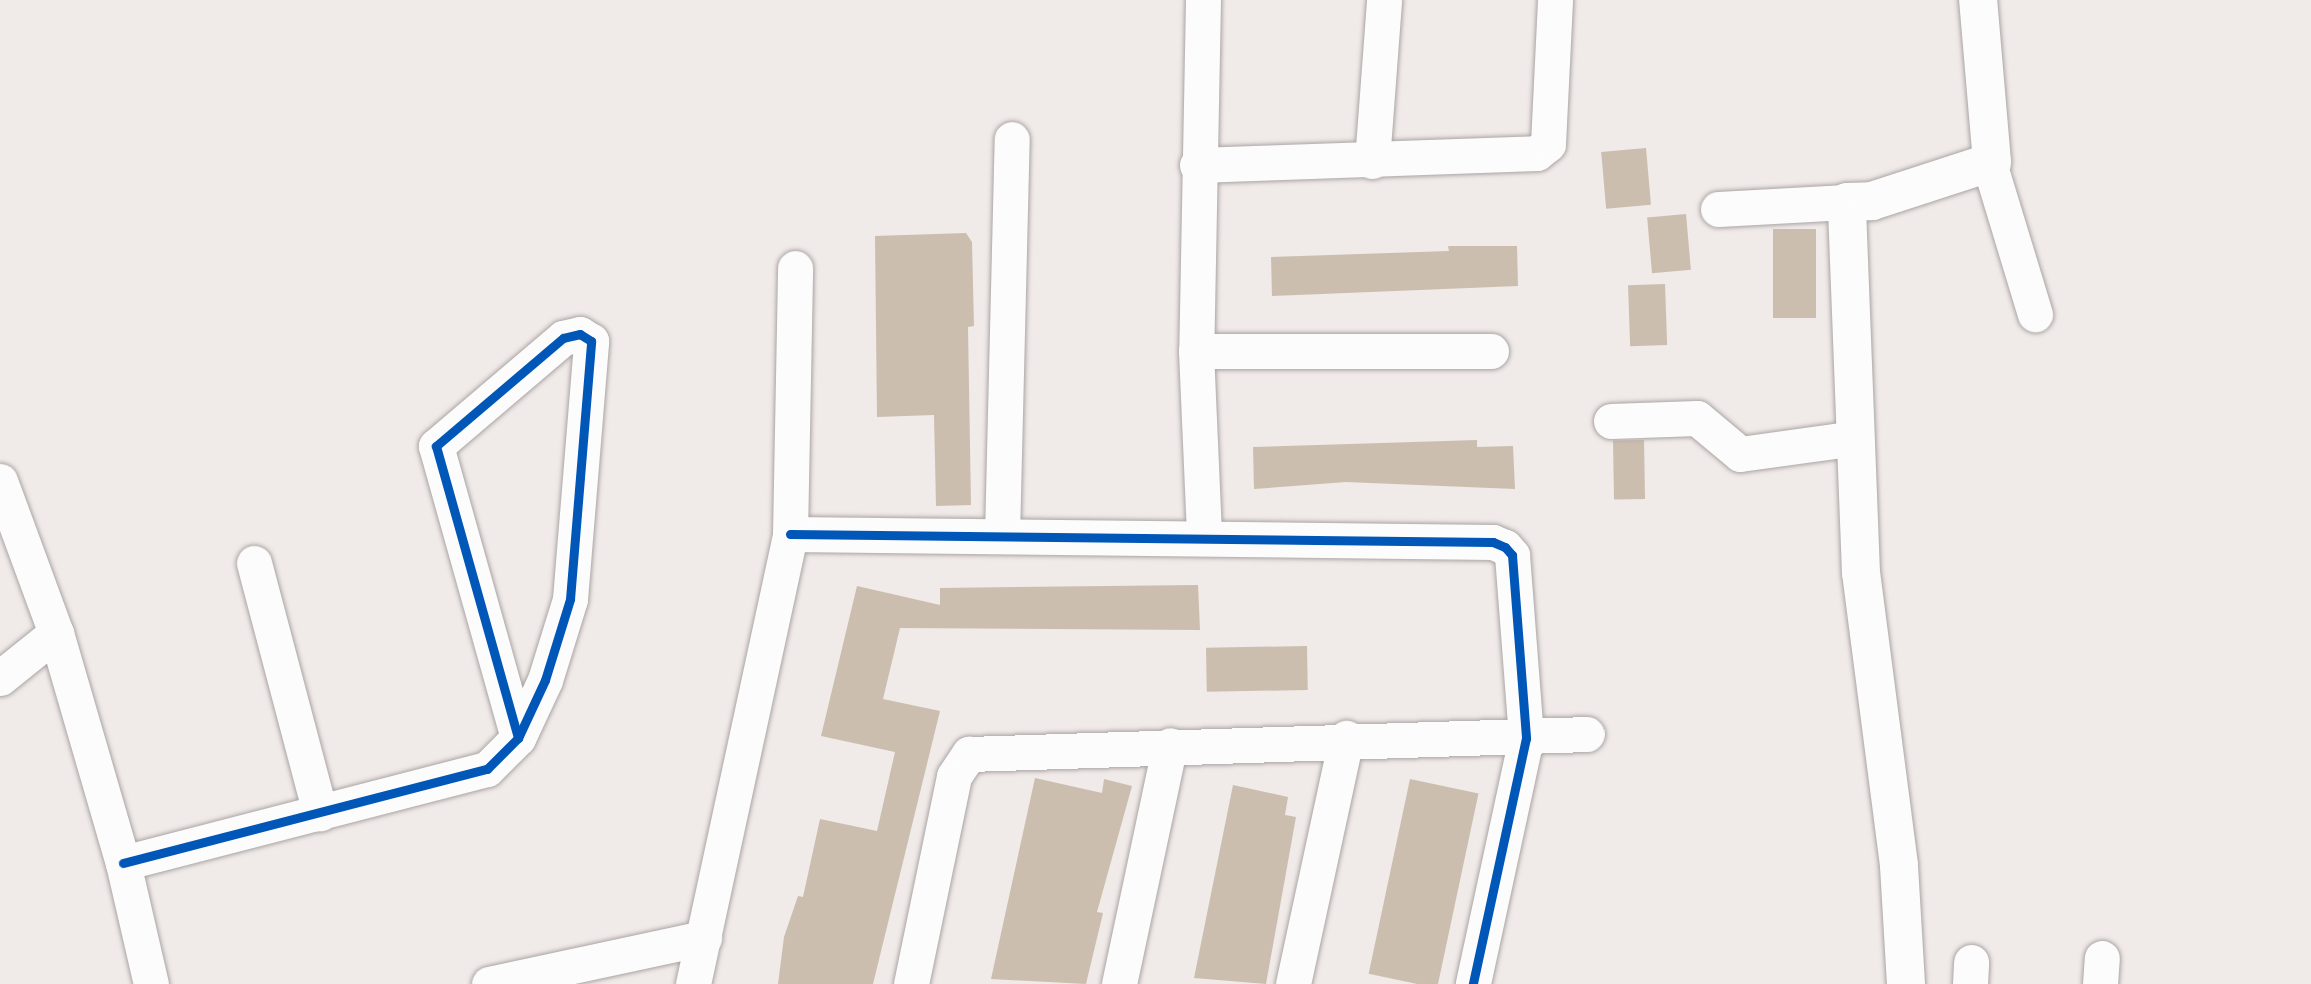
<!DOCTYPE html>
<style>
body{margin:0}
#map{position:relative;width:2311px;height:984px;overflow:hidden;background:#f0eae8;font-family:"Zilla Slab",serif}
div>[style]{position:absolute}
.building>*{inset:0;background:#cbbeae;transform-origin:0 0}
.roads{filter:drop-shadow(0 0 2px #aaa5a4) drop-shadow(0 0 2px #aaa5a4)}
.street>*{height:35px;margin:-17.5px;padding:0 17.5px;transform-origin:17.5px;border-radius:17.5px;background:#fdfcfc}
.secondary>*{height:38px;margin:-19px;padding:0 19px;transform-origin:19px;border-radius:19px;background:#fdfcfc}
.cycleway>*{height:9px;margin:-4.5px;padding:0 4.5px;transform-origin:4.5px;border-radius:4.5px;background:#0057b8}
span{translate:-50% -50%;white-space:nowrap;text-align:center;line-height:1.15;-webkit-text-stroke:5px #fff7f3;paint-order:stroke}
</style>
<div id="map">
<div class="building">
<i style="left:1646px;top:148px;width:57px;height:45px;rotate:85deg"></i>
<i style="left:1686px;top:214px;width:56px;height:39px;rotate:85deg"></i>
<i style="left:1773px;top:229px;width:43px;height:89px"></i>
<i style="clip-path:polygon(966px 233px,972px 242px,974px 326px,968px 327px,971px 505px,936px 506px,934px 415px,877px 417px,875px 236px)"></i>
<i style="clip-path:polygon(1448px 246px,1517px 246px,1518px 286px,1272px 296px,1271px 257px,1449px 251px)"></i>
<i style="left:1665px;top:284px;width:61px;height:37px;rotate:88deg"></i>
<i style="clip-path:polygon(1477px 440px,1477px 447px,1513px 446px,1515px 489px,1346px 482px,1254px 489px,1253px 447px)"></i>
<i style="left:1644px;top:440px;width:59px;height:31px;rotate:89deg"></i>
<i style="clip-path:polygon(1198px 585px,1200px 630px,900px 628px,883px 699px,940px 711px,873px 984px,778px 984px,784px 937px,798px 896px,803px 897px,820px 819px,877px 831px,895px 752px,821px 736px,857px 586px,940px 605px,940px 588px)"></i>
<i style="left:1307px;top:646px;width:44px;height:101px;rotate:89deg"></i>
<i style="clip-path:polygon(1035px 778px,1102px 793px,1104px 779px,1132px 786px,1097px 912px,1103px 913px,1086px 984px,991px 979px)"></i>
<i style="left:1410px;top:779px;width:70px;height:199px;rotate:12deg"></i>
<i style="clip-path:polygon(1233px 785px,1288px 797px,1285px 815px,1296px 817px,1266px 984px,1194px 978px)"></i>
</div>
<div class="roads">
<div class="street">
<i style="left:1203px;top:0;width:351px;rotate:91.1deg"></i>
<i style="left:1196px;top:351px;width:185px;rotate:87.5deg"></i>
<i style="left:1372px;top:161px;width:161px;rotate:-85.7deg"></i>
<i style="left:1197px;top:165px;width:340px;rotate:-2deg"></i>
<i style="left:1537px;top:153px;width:14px;rotate:-39deg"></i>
<i style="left:1548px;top:144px;width:144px;rotate:-87.2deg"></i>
<i style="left:1990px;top:166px;width:155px;rotate:73.1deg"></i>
<i style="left:1718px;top:209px;width:129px;rotate:-3.1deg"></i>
<i style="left:1196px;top:351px;width:295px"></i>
<i style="left:1611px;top:421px;width:86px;rotate:-2deg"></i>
<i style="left:1697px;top:418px;width:56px;rotate:39.9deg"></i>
<i style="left:1740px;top:454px;width:116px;rotate:-7.9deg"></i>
<i style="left:0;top:481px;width:162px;rotate:69.8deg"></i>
<i style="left:56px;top:633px;width:240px;rotate:73.8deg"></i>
<i style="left:123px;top:863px;width:124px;rotate:77deg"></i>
<i style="left:790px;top:534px;width:703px;rotate:0.65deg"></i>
<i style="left:1493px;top:542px;width:13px;rotate:23deg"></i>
<i style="left:1505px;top:547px;width:11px;rotate:49deg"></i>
<i style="left:1512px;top:555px;width:184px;rotate:85.6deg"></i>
<i style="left:1526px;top:738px;width:252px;rotate:102.2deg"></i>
<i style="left:1002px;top:536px;width:397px;rotate:-88.6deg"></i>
<i style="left:254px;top:563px;width:259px;rotate:75.2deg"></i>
<i style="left:0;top:678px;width:72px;rotate:-38.8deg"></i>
<i style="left:123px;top:863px;width:376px;rotate:-14.5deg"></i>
<i style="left:487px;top:769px;width:44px;rotate:-45deg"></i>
<i style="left:518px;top:738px;width:64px;rotate:-65deg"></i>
<i style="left:545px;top:680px;width:85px;rotate:-72.8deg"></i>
<i style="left:570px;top:599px;width:259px;rotate:-85.3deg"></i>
<i style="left:591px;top:341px;width:13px;rotate:-148deg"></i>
<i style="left:580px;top:334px;width:17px;rotate:167deg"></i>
<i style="left:563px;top:338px;width:167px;rotate:139.6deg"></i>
<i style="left:436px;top:446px;width:303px;rotate:74.3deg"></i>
<i style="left:489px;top:984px;width:220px;rotate:-12.1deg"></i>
<i style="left:693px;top:984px;width:460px;rotate:-77.8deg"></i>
<i style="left:790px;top:534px;width:266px;rotate:-88.9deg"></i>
<i style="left:911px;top:984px;width:212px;rotate:-78.3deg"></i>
<i style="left:954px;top:776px;width:27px;rotate:-56deg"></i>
<i style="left:969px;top:754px;width:618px;rotate:-1.85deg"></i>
<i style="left:1119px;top:984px;width:244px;rotate:-78deg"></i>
<i style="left:1293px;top:984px;width:252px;rotate:-77.8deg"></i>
<i style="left:1970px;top:984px;width:22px;rotate:-87deg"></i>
<i style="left:2100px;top:984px;width:26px;rotate:-86deg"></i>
</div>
<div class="secondary">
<i style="left:1906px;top:984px;width:119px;rotate:-93.4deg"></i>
<i style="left:1899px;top:865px;width:294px;rotate:-97.4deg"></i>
<i style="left:1861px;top:573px;width:371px;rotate:-92.2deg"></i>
<i style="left:1847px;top:202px;width:25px;rotate:-2deg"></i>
<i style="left:1872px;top:201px;width:126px;rotate:-18deg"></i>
<i style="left:1992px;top:162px;width:163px;rotate:-94.9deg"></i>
</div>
</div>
<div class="cycleway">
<i style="left:790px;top:534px;width:703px;rotate:0.65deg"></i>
<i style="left:1493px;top:542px;width:13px;rotate:23deg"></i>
<i style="left:1505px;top:547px;width:11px;rotate:49deg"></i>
<i style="left:1512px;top:555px;width:184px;rotate:85.6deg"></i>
<i style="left:1526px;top:738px;width:252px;rotate:102.2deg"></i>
<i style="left:123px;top:863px;width:376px;rotate:-14.5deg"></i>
<i style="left:487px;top:769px;width:44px;rotate:-45deg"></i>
<i style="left:518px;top:738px;width:64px;rotate:-65deg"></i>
<i style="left:545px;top:680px;width:85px;rotate:-72.8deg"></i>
<i style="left:570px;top:599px;width:259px;rotate:-85.3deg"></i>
<i style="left:591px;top:341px;width:13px;rotate:-148deg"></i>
<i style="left:580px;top:334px;width:17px;rotate:167deg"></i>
<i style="left:563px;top:338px;width:167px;rotate:139.6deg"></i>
<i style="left:436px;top:446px;width:303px;rotate:74.3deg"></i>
</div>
</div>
